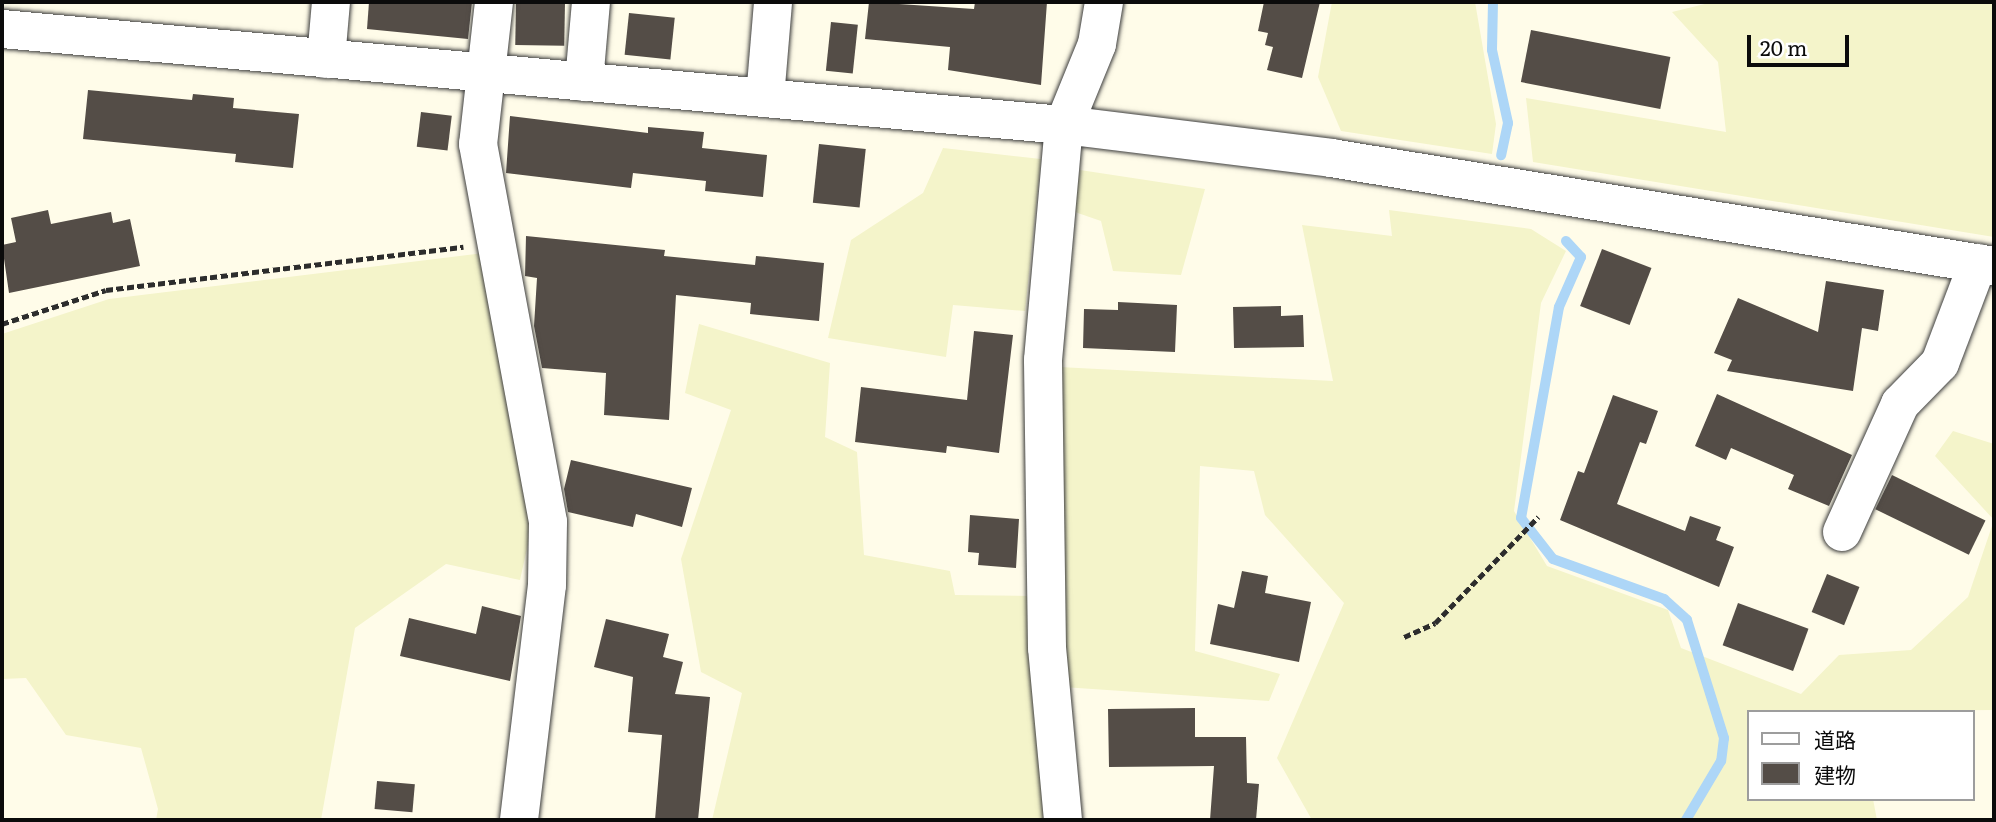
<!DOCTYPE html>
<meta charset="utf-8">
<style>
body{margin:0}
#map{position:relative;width:1996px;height:822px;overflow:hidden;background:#fffce9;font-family:Literata,"Noto Sans JP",serif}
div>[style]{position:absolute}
.farmland>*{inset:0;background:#f4f4ca}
.stream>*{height:10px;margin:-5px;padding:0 5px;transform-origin:5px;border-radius:5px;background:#add6f7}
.building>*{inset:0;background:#544d47;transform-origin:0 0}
.path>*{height:4.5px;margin-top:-2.25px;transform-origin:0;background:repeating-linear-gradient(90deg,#2d2d2d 0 7px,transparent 0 10.5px)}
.roads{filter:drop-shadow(0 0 2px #3e3e3e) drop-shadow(0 0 2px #3e3e3e)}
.minor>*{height:38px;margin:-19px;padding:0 19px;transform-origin:19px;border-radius:19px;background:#fff}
span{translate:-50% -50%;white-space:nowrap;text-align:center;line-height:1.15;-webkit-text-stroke:7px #fff;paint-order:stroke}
.frame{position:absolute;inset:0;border:4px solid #0b0b0b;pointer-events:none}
.legend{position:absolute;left:1747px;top:710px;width:228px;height:91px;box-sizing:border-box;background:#fff;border:2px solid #9d9d9d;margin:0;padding:9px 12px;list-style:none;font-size:21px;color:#0b0b0b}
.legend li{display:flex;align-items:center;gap:14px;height:35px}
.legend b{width:35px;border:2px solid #9d9d9d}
.scale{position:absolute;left:1747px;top:35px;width:102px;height:32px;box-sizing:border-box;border:4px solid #0b0b0b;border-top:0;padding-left:9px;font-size:21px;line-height:24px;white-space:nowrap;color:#0b0b0b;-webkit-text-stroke:5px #fff;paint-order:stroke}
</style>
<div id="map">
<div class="farmland">
<i style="clip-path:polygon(1332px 2px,1475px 2px,1496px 124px,1492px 154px,1341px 131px,1318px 77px)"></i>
<i style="clip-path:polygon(1713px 2px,1994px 2px,1994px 237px,1533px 162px,1526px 98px,1726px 132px,1718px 62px,1672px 12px)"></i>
<i style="clip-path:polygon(943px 148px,1041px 159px,1025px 311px,953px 305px,946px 357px,828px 338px,851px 240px,923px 193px)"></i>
<i style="clip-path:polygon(1080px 170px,1205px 189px,1181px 275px,1113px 271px,1101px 221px,1072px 211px)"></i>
<i style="clip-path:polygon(1389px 210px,1531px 229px,1566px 251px,1541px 303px,1514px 511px,1547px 566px,1668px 610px,1681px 648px,1801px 694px,1839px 655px,1911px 650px,1968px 597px,1994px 520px,1935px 456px,1953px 431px,1994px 444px,1994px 710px,1749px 712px,1749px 799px,1873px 799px,1877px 820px,1312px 820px,1277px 758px,1344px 603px,1265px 515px,1254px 471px,1200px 466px,1195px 651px,1280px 674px,1269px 701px,1063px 687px,1059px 367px,1333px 381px,1302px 225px,1392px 236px)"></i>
<i style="clip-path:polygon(492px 252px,532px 526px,520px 580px,446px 564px,355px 628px,321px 820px,156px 820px,158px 809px,141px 748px,66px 735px,26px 678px,2px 679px,2px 334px,109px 299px)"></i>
<i style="clip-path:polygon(699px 324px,830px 363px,825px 437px,857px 452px,864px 555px,950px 571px,955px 595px,1030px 596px,1046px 820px,712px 820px,742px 693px,701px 672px,681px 559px,731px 410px,685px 393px)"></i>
</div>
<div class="stream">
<i style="left:1493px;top:2px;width:48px;rotate:91.2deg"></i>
<i style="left:1492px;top:50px;width:75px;rotate:77.6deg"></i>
<i style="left:1508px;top:123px;width:33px;rotate:102deg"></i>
<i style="left:1566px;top:241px;width:22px;rotate:47deg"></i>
<i style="left:1581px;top:257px;width:55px;rotate:113.7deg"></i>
<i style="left:1559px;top:307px;width:214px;rotate:100.2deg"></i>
<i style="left:1521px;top:518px;width:52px;rotate:52deg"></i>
<i style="left:1553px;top:559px;width:118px;rotate:19.8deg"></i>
<i style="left:1664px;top:599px;width:31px;rotate:42deg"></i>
<i style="left:1687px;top:620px;width:124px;rotate:72.6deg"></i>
<i style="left:1724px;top:738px;width:23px;rotate:97deg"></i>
<i style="left:1721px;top:761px;width:69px;rotate:120.7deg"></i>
</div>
<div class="building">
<i style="clip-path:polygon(369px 2px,472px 2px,468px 39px,367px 29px)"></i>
<i style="left:516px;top:2px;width:49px;height:43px;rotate:1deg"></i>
<i style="clip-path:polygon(869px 2px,974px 9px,975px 2px,1047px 2px,1041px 85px,948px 70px,950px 47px,865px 39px)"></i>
<i style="clip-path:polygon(1264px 2px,1320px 2px,1302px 78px,1267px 70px,1273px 47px,1265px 45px,1268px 33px,1258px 31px)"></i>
<i style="left:629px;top:13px;width:46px;height:42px;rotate:6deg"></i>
<i style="left:831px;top:22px;width:27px;height:49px;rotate:6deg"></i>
<i style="left:1531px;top:30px;width:142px;height:53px;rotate:11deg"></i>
<i style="clip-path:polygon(88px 90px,192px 100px,193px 94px,234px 98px,233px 108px,299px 114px,293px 168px,235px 162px,236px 154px,83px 139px)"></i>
<i style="left:421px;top:112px;width:31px;height:35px;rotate:7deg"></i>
<i style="clip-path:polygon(510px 116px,648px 133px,648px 127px,704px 132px,702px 148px,767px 155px,763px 197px,705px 191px,706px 181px,633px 173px,631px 188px,506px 173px)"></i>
<i style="left:819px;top:144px;width:47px;height:59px;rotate:6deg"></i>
<i style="clip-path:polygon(48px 210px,51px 224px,111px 212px,113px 223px,130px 219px,140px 266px,9px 293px,2px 245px,16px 242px,11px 218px)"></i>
<i style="clip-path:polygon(526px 236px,665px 250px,664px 256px,755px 265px,756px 256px,824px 263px,819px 321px,750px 314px,751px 303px,676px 295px,669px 420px,604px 415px,606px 373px,542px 368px,534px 326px,537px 278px,525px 276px)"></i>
<i style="left:1602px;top:249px;width:53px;height:61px;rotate:21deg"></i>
<i style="clip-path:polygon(1826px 281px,1884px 290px,1878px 331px,1862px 328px,1853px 391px,1727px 371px,1732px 360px,1714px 353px,1738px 298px,1818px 332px)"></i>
<i style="clip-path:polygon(1118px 302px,1177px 305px,1175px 352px,1083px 348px,1084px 309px,1118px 310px)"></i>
<i style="clip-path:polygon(1281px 306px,1281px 316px,1303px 315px,1304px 347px,1234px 348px,1233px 307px)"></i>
<i style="clip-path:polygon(974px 331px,1013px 335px,999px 453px,947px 446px,946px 453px,855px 442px,861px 387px,967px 400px)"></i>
<i style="clip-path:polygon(1717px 394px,1852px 455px,1829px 506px,1788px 489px,1794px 475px,1731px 448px,1726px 460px,1695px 446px)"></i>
<i style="clip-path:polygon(1613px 395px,1658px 411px,1646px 444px,1640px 442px,1617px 504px,1685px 531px,1690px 516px,1721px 527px,1716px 540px,1734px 547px,1719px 587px,1560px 520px,1578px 471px,1584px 473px)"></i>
<i style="clip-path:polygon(571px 460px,692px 488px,682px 527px,636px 514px,633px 527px,568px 512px,564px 489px)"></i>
<i style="left:1892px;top:475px;width:104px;height:38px;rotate:26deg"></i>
<i style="clip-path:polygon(970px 515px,1019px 519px,1016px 568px,978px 565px,979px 553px,968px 552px)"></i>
<i style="clip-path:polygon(1242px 571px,1268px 576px,1265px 593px,1311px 602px,1299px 662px,1210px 644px,1218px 604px,1234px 608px)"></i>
<i style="left:1827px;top:574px;width:35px;height:41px;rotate:22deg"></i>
<i style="left:1738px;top:603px;width:75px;height:45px;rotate:20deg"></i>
<i style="clip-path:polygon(482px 606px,521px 616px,510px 681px,400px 656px,409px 618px,476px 634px)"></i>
<i style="clip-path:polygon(606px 619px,669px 634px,663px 657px,683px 662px,675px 694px,710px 697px,698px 820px,655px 820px,662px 735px,628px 732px,633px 677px,594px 667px)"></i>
<i style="clip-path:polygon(1195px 708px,1195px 737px,1246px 737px,1247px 783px,1259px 784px,1256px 820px,1210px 820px,1214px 766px,1109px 767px,1108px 709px)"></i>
<i style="left:377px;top:781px;width:38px;height:28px;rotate:5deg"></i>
</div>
<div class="path">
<i style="left:2px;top:324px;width:109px;rotate:-18.1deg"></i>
<i style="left:106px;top:290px;width:360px;rotate:-6.9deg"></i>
<i style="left:1404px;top:637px;width:34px;rotate:-24deg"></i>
<i style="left:1435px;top:623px;width:148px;rotate:-45.8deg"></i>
</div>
<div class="roads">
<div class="minor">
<i style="left:494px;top:2px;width:143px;rotate:96.4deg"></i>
<i style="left:478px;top:144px;width:384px;rotate:79.5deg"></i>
<i style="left:548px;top:522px;width:63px;rotate:90.9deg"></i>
<i style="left:547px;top:585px;width:237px;rotate:96.8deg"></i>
<i style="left:2px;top:29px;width:1066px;rotate:5.17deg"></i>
<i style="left:1064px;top:125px;width:269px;rotate:7deg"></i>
<i style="left:1331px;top:158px;width:672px;rotate:9.25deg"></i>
<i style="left:326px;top:59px;width:57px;rotate:-85deg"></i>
<i style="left:584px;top:82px;width:80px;rotate:-85deg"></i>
<i style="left:765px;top:98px;width:96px;rotate:-85.2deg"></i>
<i style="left:1842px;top:532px;width:141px;rotate:-65.6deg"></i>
<i style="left:1900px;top:404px;width:57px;rotate:-45.7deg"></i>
<i style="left:1940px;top:363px;width:107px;rotate:-69.2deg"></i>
<i style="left:1063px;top:820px;width:173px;rotate:-95.3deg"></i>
<i style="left:1047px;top:648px;width:288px;rotate:-90.8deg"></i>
<i style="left:1043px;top:360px;width:236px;rotate:-84.9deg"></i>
<i style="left:1064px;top:125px;width:87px;rotate:-67.8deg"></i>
<i style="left:1097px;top:44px;width:43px;rotate:-80.5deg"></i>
</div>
</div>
<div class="frame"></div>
<ul class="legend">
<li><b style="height:9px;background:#fff"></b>道路</li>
<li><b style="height:19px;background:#544d47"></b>建物</li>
</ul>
<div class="scale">20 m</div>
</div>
